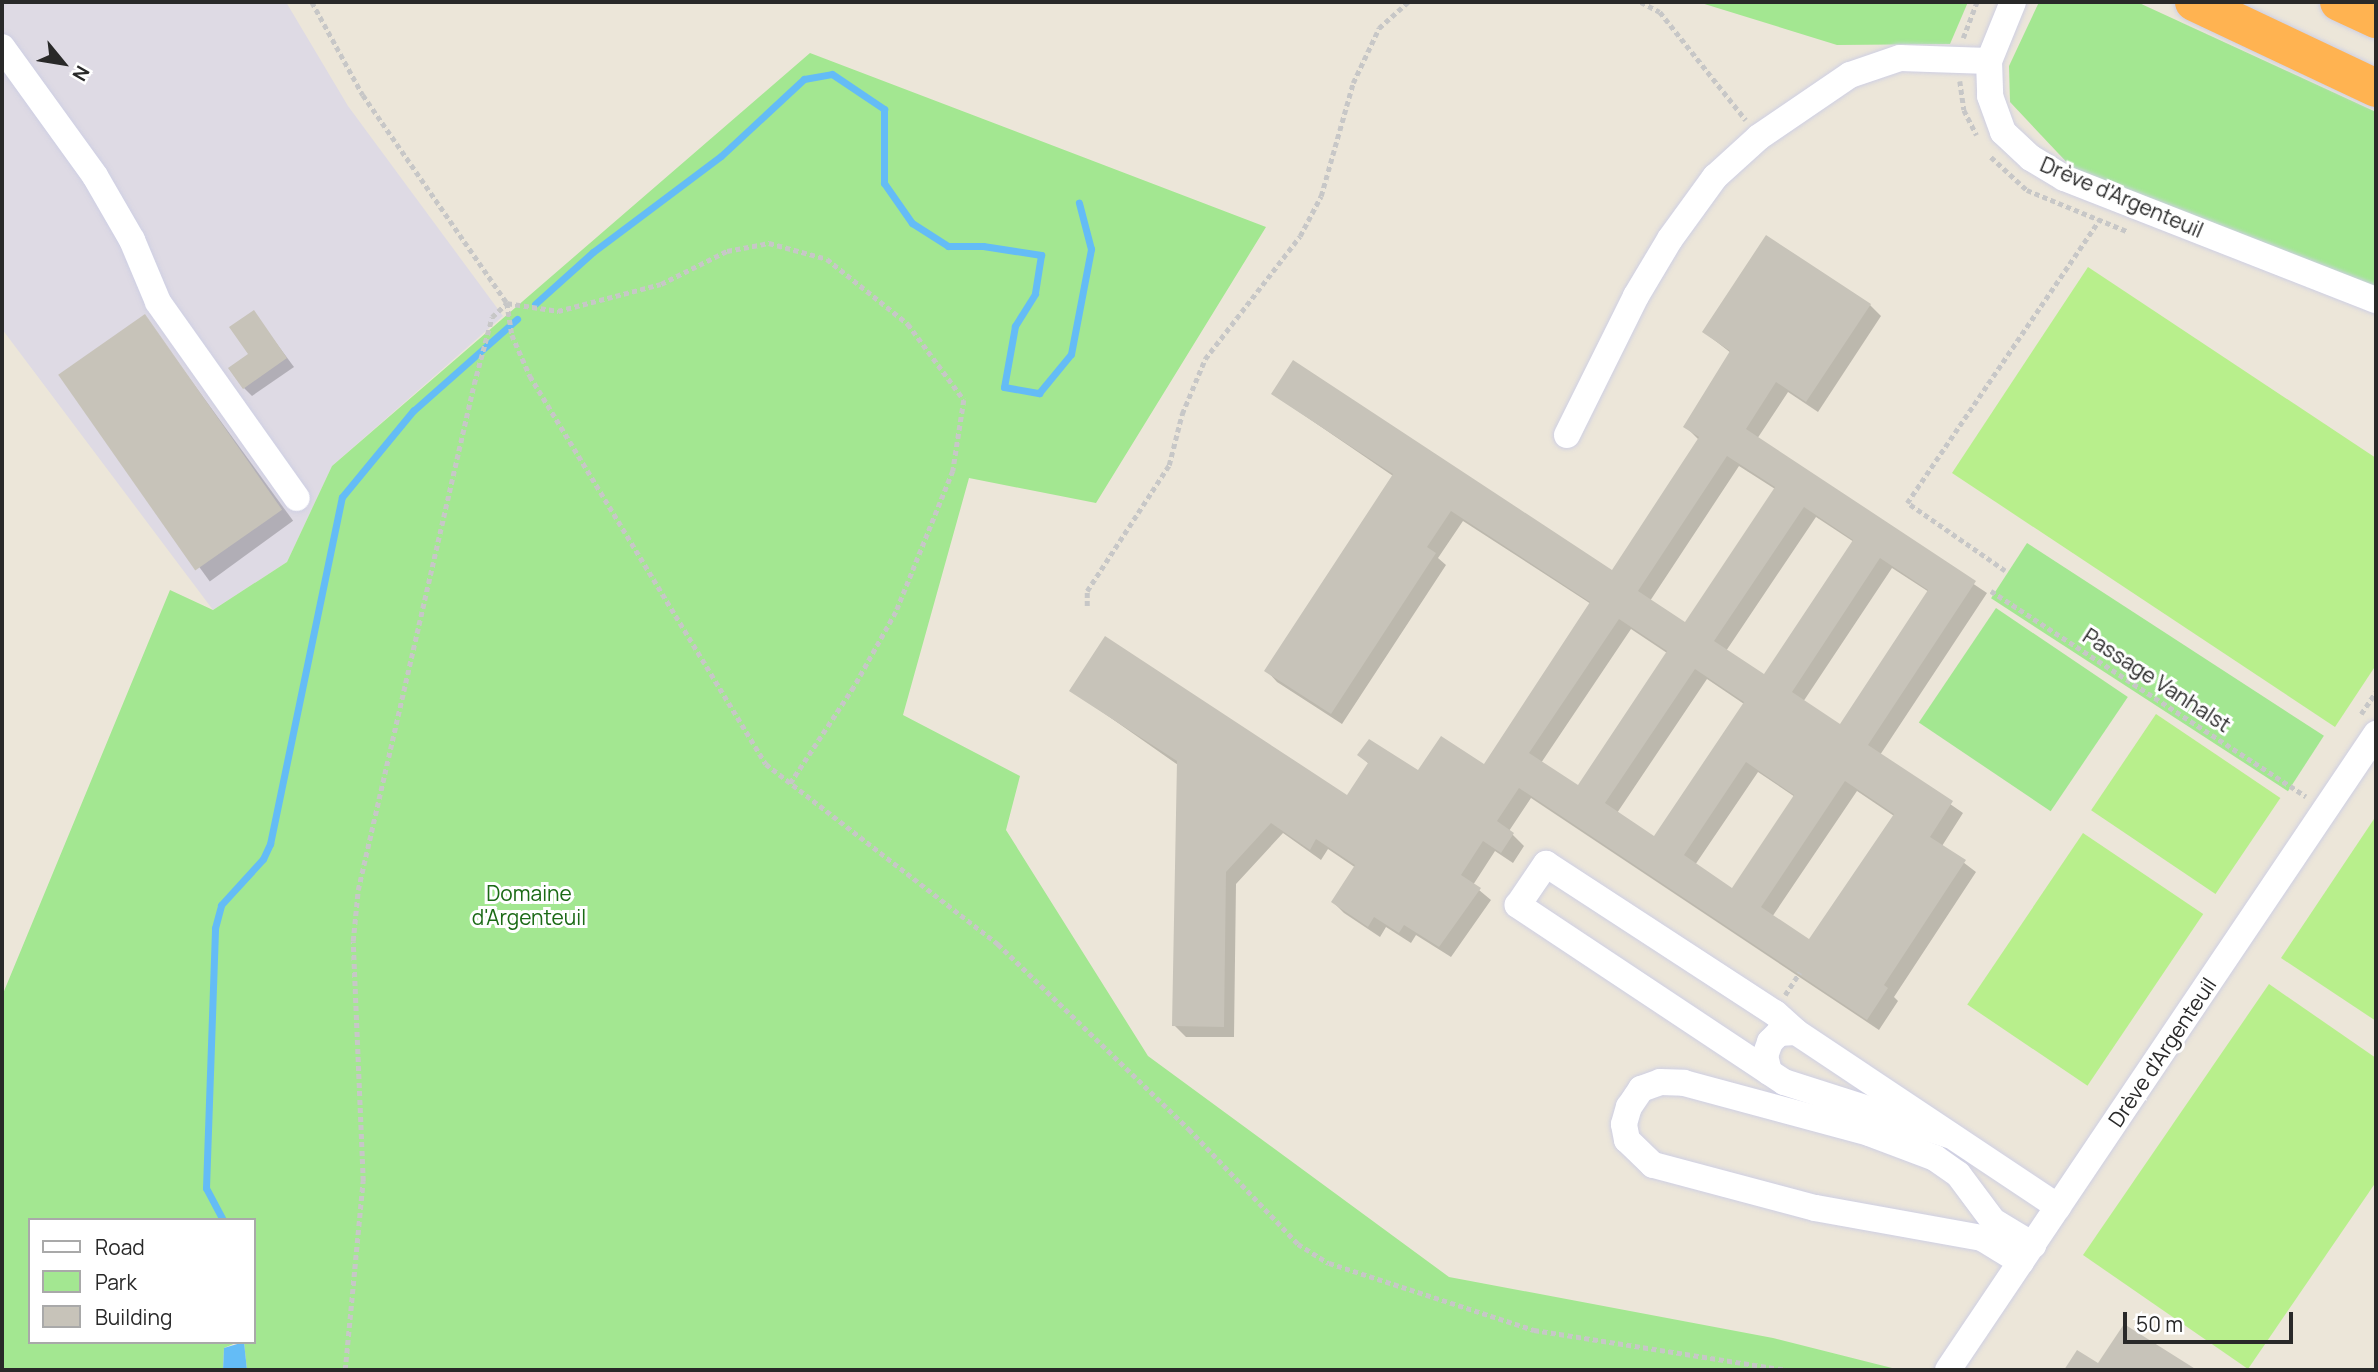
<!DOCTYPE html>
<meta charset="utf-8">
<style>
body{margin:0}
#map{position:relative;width:2378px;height:1372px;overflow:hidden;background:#ece6d9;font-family:Manrope,sans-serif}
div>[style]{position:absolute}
.industrial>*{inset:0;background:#dedae4}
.green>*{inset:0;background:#a3e791;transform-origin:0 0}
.pitch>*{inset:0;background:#b8ef8c;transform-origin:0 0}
.water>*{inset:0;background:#64bcf6}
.shadow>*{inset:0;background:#0003;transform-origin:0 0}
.stream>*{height:7px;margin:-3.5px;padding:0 3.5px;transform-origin:3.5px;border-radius:3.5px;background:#64bcf6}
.building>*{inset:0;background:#c7c3b9;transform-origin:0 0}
.path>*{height:4.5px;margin-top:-2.25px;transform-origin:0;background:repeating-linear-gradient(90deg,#c7c7c7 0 5px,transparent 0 8.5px)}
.roads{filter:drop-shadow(0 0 2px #cecfe3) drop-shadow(0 0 2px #cecfe3)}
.minor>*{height:26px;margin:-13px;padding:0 13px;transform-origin:13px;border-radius:13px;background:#fff}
.highway>*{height:38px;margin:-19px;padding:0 19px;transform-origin:19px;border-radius:19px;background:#ffb351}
span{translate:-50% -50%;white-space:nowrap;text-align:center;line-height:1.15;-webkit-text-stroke:6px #fff;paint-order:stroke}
.street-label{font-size:21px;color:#292929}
.park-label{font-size:21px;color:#1b6a15}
.frame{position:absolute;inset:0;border:4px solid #292929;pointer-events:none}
.legend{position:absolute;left:28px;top:1218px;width:228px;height:126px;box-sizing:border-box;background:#fff;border:2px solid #a9a9a9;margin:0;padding:9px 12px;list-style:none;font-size:21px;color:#292929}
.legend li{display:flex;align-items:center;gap:14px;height:35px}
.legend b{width:35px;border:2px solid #a9a9a9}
.north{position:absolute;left:28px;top:28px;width:70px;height:70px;-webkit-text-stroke:5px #fff;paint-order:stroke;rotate:120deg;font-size:19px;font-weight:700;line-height:28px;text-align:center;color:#292929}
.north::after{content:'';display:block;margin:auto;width:24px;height:32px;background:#292929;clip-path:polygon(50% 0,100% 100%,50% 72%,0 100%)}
.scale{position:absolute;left:2123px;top:1312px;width:170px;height:32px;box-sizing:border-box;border:4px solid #292929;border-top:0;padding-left:9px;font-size:21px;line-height:24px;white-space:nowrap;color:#292929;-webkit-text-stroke:5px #fff;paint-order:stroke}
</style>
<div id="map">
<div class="industrial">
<i style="clip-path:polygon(2px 2px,286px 2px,348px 106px,503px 316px,332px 466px,287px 562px,213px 610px,2px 329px)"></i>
</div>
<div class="green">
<i style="clip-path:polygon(1698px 2px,1968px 2px,1950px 44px,1837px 45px)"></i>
<i style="clip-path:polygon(2039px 2px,2137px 2px,2376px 112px,2376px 293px,2074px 170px,2010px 102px,2009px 66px)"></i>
<i style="clip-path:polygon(810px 53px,1266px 227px,1096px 503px,969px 478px,903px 715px,1020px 776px,1006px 830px,1148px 1056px,1449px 1277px,1773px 1338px,1900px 1370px,247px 1370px,244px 1342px,254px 1342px,254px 1220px,30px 1220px,30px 1342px,238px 1342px,224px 1348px,223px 1370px,2px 1370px,2px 996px,170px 590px,213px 610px,287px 562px,332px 466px)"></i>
<i style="left:2027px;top:543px;width:354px;height:66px;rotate:33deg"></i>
<i style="left:1996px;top:608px;width:159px;height:138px;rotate:34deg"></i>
</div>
<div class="pitch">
<i style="clip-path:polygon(2088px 267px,2376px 458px,2376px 665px,2335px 727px,1952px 473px)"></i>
<i style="left:2156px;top:714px;width:150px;height:116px;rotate:34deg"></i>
<i style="clip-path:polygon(2376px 816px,2376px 1021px,2281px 958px)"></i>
<i style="left:2083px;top:833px;width:145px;height:207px;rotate:34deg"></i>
<i style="clip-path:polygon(2269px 984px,2376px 1058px,2376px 1182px,2248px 1369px,2083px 1255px)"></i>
</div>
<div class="water">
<i style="clip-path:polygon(244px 1342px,247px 1370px,223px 1370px,224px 1348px)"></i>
</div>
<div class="shadow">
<i style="clip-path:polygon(evenodd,1870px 305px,1881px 316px,1818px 412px,1788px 392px,1757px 439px,1987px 593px,1880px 755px,1963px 813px,1942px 846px,1976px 872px,1894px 997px,1898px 1001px,1879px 1030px,1531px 798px,1509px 831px,1524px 846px,1513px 863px,1495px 851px,1473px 885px,1491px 900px,1451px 957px,1416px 935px,1411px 943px,1386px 927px,1380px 937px,1344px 913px,1333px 902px,1356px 868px,1328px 849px,1321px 860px,1283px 833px,1236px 884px,1234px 1037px,1186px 1037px,1174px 1025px,1178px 765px,1071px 690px,1348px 797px,1369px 764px,1359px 755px,1419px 772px,1484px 767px,1591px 604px,1463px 521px,1438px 558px,1446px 565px,1342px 724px,1277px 682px,1266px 670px,1393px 476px,1273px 394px,1613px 572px,1699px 440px,1685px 426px,1731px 353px,1704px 332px,1870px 305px,1739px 466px,1775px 489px,1686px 625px,1650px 601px,1739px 466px,1870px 305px,1816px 517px,1854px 542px,1764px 676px,1726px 651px,1816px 517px,1870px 305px,1892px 568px,1929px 592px,1841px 726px,1803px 702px,1892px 568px,1870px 305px,1631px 629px,1667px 653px,1578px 787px,1541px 763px,1631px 629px,1870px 305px,1707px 679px,1744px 704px,1655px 838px,1617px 813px,1707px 679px,1870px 305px,1758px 772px,1795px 797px,1733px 891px,1695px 865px,1758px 772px,1870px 305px,1857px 791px,1894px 816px,1810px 942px,1772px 917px,1857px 791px)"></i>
<i style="clip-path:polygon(253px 312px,294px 367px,252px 396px,244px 388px)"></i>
<i style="left:145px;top:317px;width:252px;height:103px;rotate:54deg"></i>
<i style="clip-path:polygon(2078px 1352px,2098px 1365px,2188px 1370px,2066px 1370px)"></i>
</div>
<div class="stream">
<i style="left:535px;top:304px;width:78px;rotate:-41.9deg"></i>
<i style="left:593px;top:252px;width:160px;rotate:-36.9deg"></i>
<i style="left:721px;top:156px;width:113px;rotate:-42.9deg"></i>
<i style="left:804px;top:79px;width:28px;rotate:-10deg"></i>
<i style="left:832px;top:74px;width:63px;rotate:33.9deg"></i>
<i style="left:884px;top:109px;width:74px;rotate:90deg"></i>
<i style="left:884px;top:183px;width:49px;rotate:55deg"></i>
<i style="left:912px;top:223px;width:43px;rotate:32.6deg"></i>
<i style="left:948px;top:246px;width:35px"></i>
<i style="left:983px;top:246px;width:59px;rotate:8.8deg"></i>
<i style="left:1041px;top:255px;width:39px;rotate:99deg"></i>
<i style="left:1035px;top:294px;width:38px;rotate:122deg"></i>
<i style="left:1015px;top:326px;width:62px;rotate:100.2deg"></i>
<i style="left:1004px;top:387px;width:36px;rotate:10deg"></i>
<i style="left:1039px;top:393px;width:50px;rotate:-50.6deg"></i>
<i style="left:1071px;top:354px;width:107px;rotate:-79.2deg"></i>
<i style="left:1091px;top:249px;width:48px;rotate:-104.6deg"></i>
<i style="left:223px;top:1220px;width:36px;rotate:-118deg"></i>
<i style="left:206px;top:1188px;width:260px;rotate:-88deg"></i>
<i style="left:215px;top:928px;width:24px;rotate:-75deg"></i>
<i style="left:221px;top:905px;width:62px;rotate:-47.6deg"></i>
<i style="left:263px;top:859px;width:17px;rotate:-65deg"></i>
<i style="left:270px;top:844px;width:354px;rotate:-78.3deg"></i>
<i style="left:342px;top:497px;width:112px;rotate:-50.5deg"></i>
<i style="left:413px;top:411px;width:139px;rotate:-41.5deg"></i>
</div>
<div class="building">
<i style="clip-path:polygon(evenodd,1766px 235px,1871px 304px,1806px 402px,1776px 382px,1746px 429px,1976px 581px,1868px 745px,1953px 801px,1930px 837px,1966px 860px,1884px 985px,1888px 988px,1867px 1020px,1519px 788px,1497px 821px,1514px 833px,1501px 853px,1483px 841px,1461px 875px,1481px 888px,1439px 947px,1404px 925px,1399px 933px,1374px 917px,1368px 927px,1331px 902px,1355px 865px,1316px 839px,1310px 850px,1271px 823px,1226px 872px,1224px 1027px,1172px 1026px,1177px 761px,1069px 691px,1105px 636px,1347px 795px,1368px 763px,1357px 755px,1369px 739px,1418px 770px,1441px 736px,1484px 764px,1590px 602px,1451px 511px,1427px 547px,1436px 553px,1331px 714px,1264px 671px,1393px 474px,1271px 394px,1293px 360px,1612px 570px,1699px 437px,1683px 427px,1730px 351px,1702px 332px,1766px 235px,1727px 456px,1775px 487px,1685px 622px,1638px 591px,1727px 456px,1766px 235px,1804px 507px,1853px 540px,1764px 674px,1714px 641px,1804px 507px,1766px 235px,1880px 558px,1928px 590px,1840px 724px,1792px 692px,1880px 558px,1766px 235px,1619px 619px,1667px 651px,1578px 785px,1529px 753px,1619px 619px,1766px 235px,1695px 669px,1744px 702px,1654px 836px,1605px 803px,1695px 669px,1766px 235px,1746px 762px,1794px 795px,1732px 888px,1684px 855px,1746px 762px,1766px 235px,1845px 781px,1894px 814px,1809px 939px,1761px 907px,1845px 781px)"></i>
<i style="clip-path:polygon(254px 310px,287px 358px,243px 389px,228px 368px,248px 354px,229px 327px)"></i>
<i style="left:145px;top:314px;width:239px;height:106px;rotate:55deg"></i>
<i style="clip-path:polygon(2124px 1324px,2197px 1370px,2064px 1370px,2077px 1350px,2098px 1363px)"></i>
</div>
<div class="path">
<i style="left:312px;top:2px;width:106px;rotate:61.3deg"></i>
<i style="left:363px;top:95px;width:253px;rotate:55.3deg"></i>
<i style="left:507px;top:303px;width:32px;rotate:81deg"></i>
<i style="left:512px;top:335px;width:45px;rotate:66.3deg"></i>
<i style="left:530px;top:376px;width:454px;rotate:58.7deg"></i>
<i style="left:766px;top:764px;width:294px;rotate:37.8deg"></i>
<i style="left:998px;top:944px;width:266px;rotate:44.1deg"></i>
<i style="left:1189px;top:1129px;width:158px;rotate:46.5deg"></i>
<i style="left:1298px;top:1244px;width:36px;rotate:32deg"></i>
<i style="left:1329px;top:1263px;width:216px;rotate:18.1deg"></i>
<i style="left:1534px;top:1330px;width:256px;rotate:9deg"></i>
<i style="left:1641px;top:2px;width:21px;rotate:28deg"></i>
<i style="left:1660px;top:12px;width:138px;rotate:51.5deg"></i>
<i style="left:1963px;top:38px;width:39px;rotate:-69deg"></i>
<i style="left:1960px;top:81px;width:29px;rotate:82deg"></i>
<i style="left:1964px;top:110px;width:28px;rotate:63deg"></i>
<i style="left:1991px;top:157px;width:49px;rotate:42.5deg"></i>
<i style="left:2027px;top:190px;width:110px;rotate:22.4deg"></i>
<i style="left:2005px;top:571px;width:119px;rotate:-145.2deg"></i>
<i style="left:1907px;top:503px;width:343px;rotate:-55.8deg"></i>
<i style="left:1991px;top:591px;width:376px;rotate:33.1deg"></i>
<i style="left:1087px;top:606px;width:15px;rotate:-90deg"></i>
<i style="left:1087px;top:591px;width:150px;rotate:-56.9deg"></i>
<i style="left:1169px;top:465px;width:53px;rotate:-75.7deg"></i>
<i style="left:1182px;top:414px;width:60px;rotate:-67.3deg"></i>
<i style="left:1205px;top:359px;width:155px;rotate:-52.3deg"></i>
<i style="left:1300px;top:236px;width:45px;rotate:-62.3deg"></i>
<i style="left:1321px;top:196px;width:117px;rotate:-74.2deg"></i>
<i style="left:1353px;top:83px;width:61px;rotate:-64.7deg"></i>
<i style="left:1379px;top:28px;width:39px;rotate:-42deg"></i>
<i style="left:2361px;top:714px;width:27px;rotate:-56deg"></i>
<i style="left:1785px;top:995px;width:27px;rotate:-57deg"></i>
<i style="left:345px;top:1370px;width:190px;rotate:-84.6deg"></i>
<i style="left:363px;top:1181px;width:240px;rotate:-92.4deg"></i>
<i style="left:353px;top:941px;width:51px;rotate:-84.4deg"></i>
<i style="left:358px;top:890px;width:519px;rotate:-77.09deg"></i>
<i style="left:474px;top:384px;width:69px;rotate:-75deg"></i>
<i style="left:492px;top:317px;width:21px;rotate:-43deg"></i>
<i style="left:507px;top:303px;width:52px;rotate:8.9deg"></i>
<i style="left:558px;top:311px;width:106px;rotate:-14.7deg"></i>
<i style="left:661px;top:284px;width:74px;rotate:-26.6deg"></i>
<i style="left:727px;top:251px;width:43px;rotate:-10.8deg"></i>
<i style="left:769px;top:243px;width:60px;rotate:15.4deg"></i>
<i style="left:827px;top:259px;width:104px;rotate:38.7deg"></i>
<i style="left:908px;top:324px;width:94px;rotate:53.6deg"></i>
<i style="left:964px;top:400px;width:72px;rotate:98.8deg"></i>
<i style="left:953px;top:471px;width:152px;rotate:112deg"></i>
<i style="left:896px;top:612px;width:86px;rotate:119.2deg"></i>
<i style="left:854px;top:687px;width:116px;rotate:123.4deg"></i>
</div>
<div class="roads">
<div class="minor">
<i style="left:2013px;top:2px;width:64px;rotate:112.1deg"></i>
<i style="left:1989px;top:61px;width:35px;rotate:88deg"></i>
<i style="left:1990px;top:96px;width:38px;rotate:70deg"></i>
<i style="left:2003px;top:132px;width:38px;rotate:43deg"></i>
<i style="left:2031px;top:158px;width:39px;rotate:31deg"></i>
<i style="left:2064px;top:178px;width:335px;rotate:21.4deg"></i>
<i style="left:2px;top:47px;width:159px;rotate:54.2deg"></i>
<i style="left:95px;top:176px;width:74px;rotate:60deg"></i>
<i style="left:132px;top:240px;width:67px;rotate:67.2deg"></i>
<i style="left:158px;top:302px;width:240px;rotate:54.7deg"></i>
<i style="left:1567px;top:435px;width:155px;rotate:-63.6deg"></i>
<i style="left:1636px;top:296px;width:66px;rotate:-59.2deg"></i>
<i style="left:1670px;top:239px;width:77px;rotate:-54deg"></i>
<i style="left:1715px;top:177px;width:59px;rotate:-42.3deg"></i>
<i style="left:1759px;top:137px;width:110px;rotate:-34.3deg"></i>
<i style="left:1850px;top:75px;width:53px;rotate:-18.8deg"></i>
<i style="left:1900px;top:58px;width:89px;rotate:1.9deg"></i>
<i style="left:1769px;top:1072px;width:16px;rotate:-104deg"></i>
<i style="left:1765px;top:1056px;width:15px;rotate:-70deg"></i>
<i style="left:1770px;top:1042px;width:13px;rotate:-45deg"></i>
<i style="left:1779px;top:1033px;width:17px;rotate:-3deg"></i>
<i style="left:1949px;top:1135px;width:173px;rotate:-162.2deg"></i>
<i style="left:1784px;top:1082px;width:320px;rotate:-146.4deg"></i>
<i style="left:1518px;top:905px;width:50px;rotate:-55.7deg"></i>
<i style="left:1546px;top:864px;width:273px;rotate:33.1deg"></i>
<i style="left:1775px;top:1013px;width:28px;rotate:42deg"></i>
<i style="left:1796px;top:1032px;width:315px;rotate:33.7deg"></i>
<i style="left:2021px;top:1262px;width:46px;rotate:-148.4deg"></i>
<i style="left:1982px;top:1238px;width:170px;rotate:-169.8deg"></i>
<i style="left:1815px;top:1208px;width:168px;rotate:-165.1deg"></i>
<i style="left:1653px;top:1165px;width:36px;rotate:-136deg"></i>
<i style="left:1627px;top:1140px;width:16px;rotate:-101deg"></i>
<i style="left:1624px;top:1124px;width:18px;rotate:-74deg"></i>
<i style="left:1629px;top:1107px;width:22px;rotate:-56deg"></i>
<i style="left:1641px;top:1089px;width:20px;rotate:-20deg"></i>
<i style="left:1660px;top:1082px;width:24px;rotate:2deg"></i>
<i style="left:1684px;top:1083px;width:192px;rotate:15.1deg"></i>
<i style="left:1869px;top:1133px;width:71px;rotate:20.7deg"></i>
<i style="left:1935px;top:1158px;width:28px;rotate:35deg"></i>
<i style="left:1958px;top:1174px;width:59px;rotate:53.3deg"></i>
<i style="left:1993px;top:1221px;width:47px;rotate:31deg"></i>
<i style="left:1948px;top:1370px;width:767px;rotate:-56.06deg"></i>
</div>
<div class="highway">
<i style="left:2194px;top:2px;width:201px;rotate:25.3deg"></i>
<i style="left:2339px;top:2px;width:41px;rotate:24.7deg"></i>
</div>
</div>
<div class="street-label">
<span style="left:2122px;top:197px;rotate:23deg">Drève d'Argenteuil</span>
<span style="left:2157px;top:680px;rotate:33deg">Passage Vanhalst</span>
<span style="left:2162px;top:1052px;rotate:-56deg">Drève d'Argenteuil</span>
</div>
<div class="park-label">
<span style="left:529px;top:905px">Domaine<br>d'Argenteuil</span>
</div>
<div class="frame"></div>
<ul class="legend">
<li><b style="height:9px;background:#fff"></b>Road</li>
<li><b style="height:19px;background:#a3e791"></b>Park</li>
<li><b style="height:19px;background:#c7c3b9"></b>Building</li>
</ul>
<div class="north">N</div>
<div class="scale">50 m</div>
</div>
